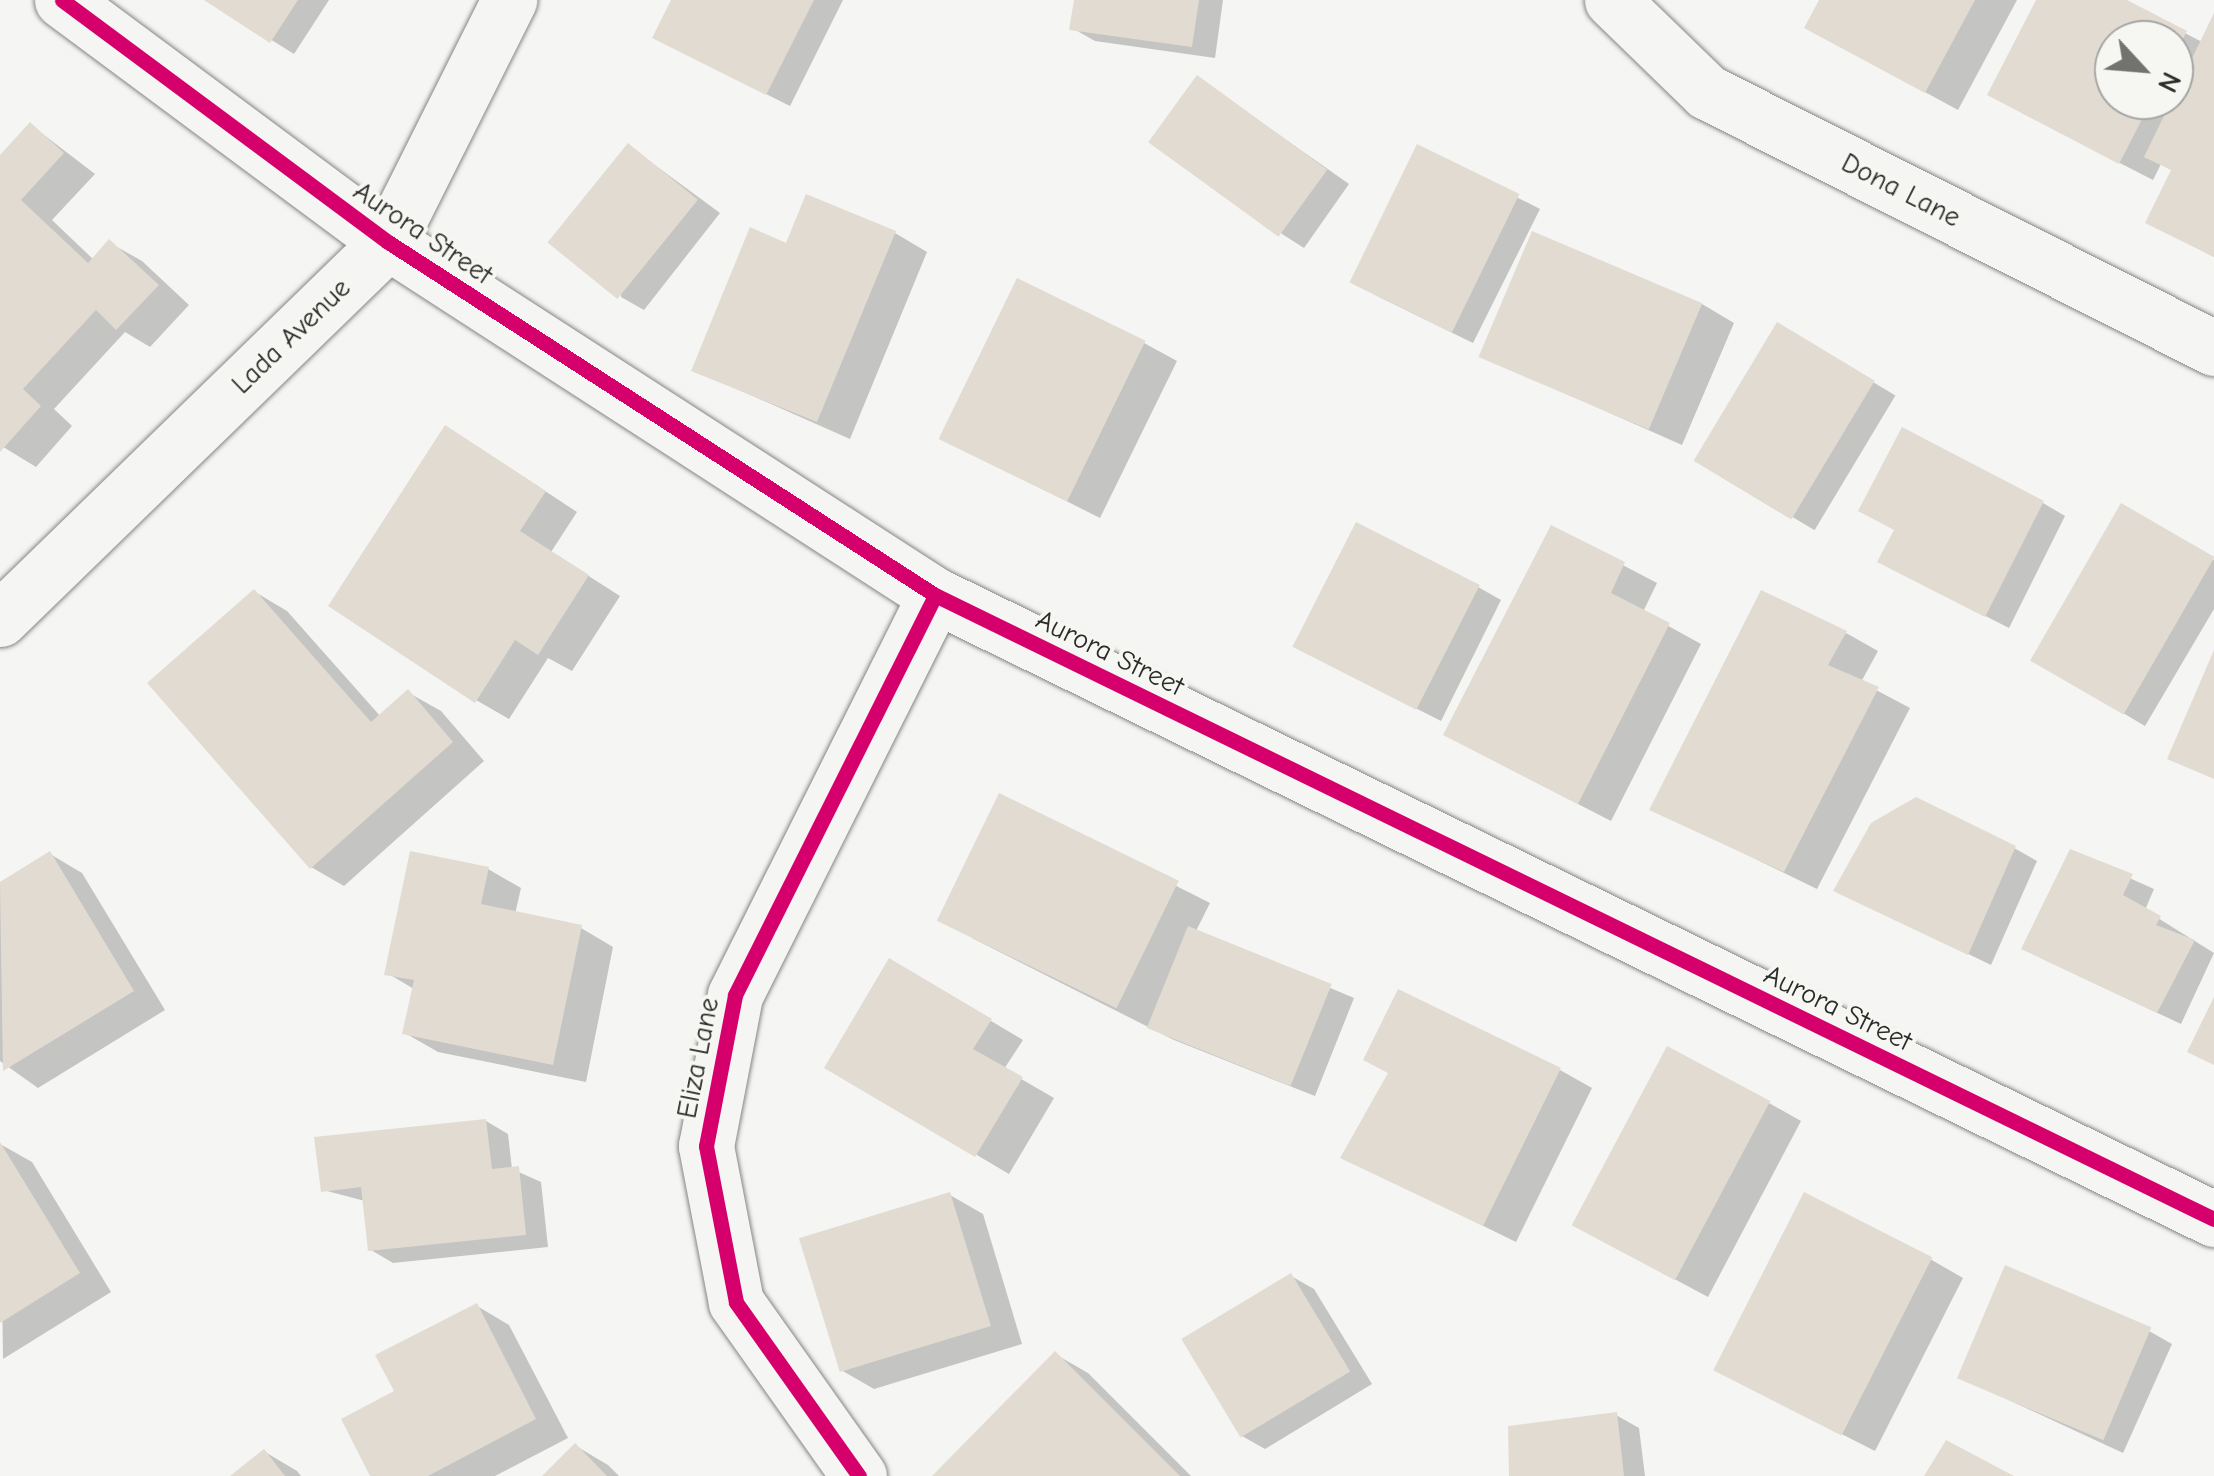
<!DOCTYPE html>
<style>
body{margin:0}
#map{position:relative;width:2214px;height:1476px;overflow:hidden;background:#f5f5f3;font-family:"Comic Neue",sans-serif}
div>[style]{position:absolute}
.shadow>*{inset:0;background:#0003;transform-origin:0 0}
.building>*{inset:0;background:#e2dbd2;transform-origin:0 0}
.roads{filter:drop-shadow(0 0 2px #868685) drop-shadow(0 0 2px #868685)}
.minor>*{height:55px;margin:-27.5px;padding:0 27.5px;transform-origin:27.5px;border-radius:27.5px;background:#f5f5f3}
.cycleway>*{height:15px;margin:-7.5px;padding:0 7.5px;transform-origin:7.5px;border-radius:7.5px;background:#d6006c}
span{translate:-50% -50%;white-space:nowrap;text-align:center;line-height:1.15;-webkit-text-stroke:8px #f6f6f2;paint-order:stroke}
.street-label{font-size:28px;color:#2b2b2b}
.north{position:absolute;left:2094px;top:20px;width:100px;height:100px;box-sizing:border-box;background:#f6f6f2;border:2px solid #a5a5a2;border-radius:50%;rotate:116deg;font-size:28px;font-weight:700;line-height:40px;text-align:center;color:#2b2b2b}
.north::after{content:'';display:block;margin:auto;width:35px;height:45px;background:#727271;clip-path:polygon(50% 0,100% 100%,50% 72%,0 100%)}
</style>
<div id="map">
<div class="shadow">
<i style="clip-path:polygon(208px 0,329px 0,294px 54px)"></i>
<i style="clip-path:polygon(674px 0,843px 0,790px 106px,678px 50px)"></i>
<i style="clip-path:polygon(1076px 0,1223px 0,1215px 58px,1095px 41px,1072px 28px)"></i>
<i style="clip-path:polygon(1822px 0,2017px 0,1958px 110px,1840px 46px)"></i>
<i style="clip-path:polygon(evenodd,2039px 0,2122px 0,2202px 42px,2214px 21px,2214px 257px,2148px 222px,2173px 171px,2161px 164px,2153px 180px,2022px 113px,2039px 0,2114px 40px,2174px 40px,2174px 100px,2114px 100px,2114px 40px)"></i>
<i style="clip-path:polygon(1198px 78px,1349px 184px,1304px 248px,1282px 234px)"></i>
<i style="clip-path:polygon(31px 125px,95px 174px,52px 220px,94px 260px,110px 243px,142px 261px,189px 305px,150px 347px,125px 332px,54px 409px,72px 426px,36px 467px,0 445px,0 158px)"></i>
<i style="clip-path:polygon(629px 146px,720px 213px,644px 310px,621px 297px)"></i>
<i style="clip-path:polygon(1418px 147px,1540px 209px,1473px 343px,1373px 294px)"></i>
<i style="clip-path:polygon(895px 233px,927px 252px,850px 439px,694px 370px)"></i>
<i style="clip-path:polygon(1702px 304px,1734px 323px,1682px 445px,1481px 356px)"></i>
<i style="left:1778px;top:325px;width:137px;height:157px;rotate:31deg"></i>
<i style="clip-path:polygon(1144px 343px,1177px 361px,1100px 518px,941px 438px)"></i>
<i style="clip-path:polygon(478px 447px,577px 512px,551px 552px,620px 596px,572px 671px,548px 658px,509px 719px,476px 700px)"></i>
<i style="clip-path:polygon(2043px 503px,2065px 516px,2009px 628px,1903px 574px)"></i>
<i style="clip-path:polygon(2122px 506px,2214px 560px,2214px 609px,2145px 726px,2032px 659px)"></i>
<i style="clip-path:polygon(1552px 528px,1657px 583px,1643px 612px,1701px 644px,1611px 821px,1479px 753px)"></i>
<i style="clip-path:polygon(1478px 587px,1501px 600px,1441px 721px,1319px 659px)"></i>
<i style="clip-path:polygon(255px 592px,287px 611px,381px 717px,409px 693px,441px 711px,484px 761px,344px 886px,311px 867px)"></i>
<i style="clip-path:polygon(1846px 633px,1878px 651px,1861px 682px,1910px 708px,1817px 889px,1653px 809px)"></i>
<i style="clip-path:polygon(1000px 797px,1210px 903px,1196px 931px,1354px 998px,1315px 1096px,1174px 1040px,972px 938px)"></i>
<i style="clip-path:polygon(2014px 848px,2037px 861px,1991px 965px,1836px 890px)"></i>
<i style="clip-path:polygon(2071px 852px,2154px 889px,2145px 910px,2214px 953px,2181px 1024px,2047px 961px)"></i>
<i style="clip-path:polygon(50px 854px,82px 873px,165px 1010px,38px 1088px,0 1061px,0 885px)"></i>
<i style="clip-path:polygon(488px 869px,521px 888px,515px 914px,581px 928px,613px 947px,586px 1082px,438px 1052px,405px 1033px,414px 989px,387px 973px)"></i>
<i style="clip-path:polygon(890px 961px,1023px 1040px,1004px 1069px,1054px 1098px,1009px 1174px,828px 1067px)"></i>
<i style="clip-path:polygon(1560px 1070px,1592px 1088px,1516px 1242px,1343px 1157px,1390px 1073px)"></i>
<i style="clip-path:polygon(1769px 1103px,1801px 1121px,1708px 1297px,1607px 1243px)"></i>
<i style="clip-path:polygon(486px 1121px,508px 1134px,512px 1169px,541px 1182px,548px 1247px,393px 1263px,371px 1250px,365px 1201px,323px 1190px)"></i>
<i style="clip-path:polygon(0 1144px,32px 1162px,111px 1292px,3px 1359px)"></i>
<i style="clip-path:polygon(950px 1195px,983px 1214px,1022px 1344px,874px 1389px,841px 1370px)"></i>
<i style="clip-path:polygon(1930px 1259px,1963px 1278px,1875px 1451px,1749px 1387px)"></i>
<i style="clip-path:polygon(1291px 1276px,1314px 1289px,1372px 1384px,1265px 1449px,1242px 1436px)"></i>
<i style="clip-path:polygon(477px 1306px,509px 1325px,568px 1438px,495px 1476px,373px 1476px,398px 1392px)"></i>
<i style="clip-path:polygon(2149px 1331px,2172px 1344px,2123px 1453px,1959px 1377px)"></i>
<i style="clip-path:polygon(1055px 1354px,1088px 1373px,1191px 1476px,935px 1476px)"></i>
<i style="clip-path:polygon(1616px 1415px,1639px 1428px,1645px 1476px,1512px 1476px)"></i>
<i style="clip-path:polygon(576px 1446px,608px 1465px,619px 1476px,545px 1476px)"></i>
<i style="clip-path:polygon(265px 1452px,297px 1471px,301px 1476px,234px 1476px)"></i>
</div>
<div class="building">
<i style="clip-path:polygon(204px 0,298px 0,270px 43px)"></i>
<i style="clip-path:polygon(671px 0,814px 0,766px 95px,652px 38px)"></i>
<i style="clip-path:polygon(1074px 0,1199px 0,1192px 47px,1069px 30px)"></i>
<i style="clip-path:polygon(1819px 0,1975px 0,1925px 93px,1804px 28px)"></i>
<i style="clip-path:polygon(2036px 0,2127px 0,2187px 31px,2174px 56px,2174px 40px,2114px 40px,2114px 100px,2152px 100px,2119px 164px,1987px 95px)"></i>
<i style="clip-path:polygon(2214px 13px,2214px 257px,2145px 223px,2171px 170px,2144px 157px)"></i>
<i style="left:1197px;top:75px;width:161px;height:83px;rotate:36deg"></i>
<i style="clip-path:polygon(30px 122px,64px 153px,21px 200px,88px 263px,109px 239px,159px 285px,116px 330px,96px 310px,23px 389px,41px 406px,0 452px,0 155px)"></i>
<i style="left:628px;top:143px;width:90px;height:128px;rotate:39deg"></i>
<i style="left:1417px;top:144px;width:114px;height:154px;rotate:26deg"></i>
<i style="clip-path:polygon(806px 194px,896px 231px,817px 422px,691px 371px,750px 227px,786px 243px)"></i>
<i style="left:1532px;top:231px;width:185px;height:137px;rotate:23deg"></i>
<i style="left:1017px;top:278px;width:143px;height:179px;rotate:26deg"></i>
<i style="left:1777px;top:322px;width:114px;height:162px;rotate:31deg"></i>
<i style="clip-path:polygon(445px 425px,546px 491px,520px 531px,589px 575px,538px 655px,515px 640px,475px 703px,328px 606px)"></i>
<i style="clip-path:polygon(1902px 427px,2044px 501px,1985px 617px,1877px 562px,1894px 530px,1858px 511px)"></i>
<i style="left:2121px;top:503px;width:108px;height:182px;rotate:30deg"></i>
<i style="left:1356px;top:522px;width:139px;height:140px;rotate:27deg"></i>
<i style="clip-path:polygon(1551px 525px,1625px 562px,1611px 593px,1670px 623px,1578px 804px,1443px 735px)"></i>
<i style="clip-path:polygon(254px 589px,371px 722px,408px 689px,453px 742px,310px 869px,147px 683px)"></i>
<i style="clip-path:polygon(1761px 590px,1847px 631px,1828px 665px,1879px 687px,1784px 872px,1649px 810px)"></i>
<i style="clip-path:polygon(2214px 650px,2214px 779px,2167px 759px)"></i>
<i style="left:999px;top:793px;width:200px;height:142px;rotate:26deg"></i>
<i style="clip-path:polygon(1916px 797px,2016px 846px,1968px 955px,1833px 891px,1871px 823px)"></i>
<i style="clip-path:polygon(2070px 849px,2133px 874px,2123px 895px,2161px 916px,2156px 925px,2195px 940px,2157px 1013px,2021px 949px)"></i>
<i style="clip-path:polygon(50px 851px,134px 991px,3px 1071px,0 882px)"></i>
<i style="clip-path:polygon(410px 851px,489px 867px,481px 904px,582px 925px,553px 1065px,402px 1034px,414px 980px,384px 975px)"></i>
<i style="left:1188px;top:926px;width:155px;height:110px;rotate:22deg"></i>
<i style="clip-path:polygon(889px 958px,992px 1019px,973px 1049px,1023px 1077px,975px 1157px,824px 1068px)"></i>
<i style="clip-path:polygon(1398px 989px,1561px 1068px,1483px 1226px,1340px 1158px,1388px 1073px,1363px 1060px)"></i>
<i style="clip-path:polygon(2214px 997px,2214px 1065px,2187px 1052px)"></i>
<i style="left:1667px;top:1046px;width:117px;height:203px;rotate:28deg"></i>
<i style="clip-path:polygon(486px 1119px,492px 1169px,519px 1166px,526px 1235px,368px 1251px,361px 1187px,321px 1192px,314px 1137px)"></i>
<i style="clip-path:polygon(0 1142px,80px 1273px,0 1323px)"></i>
<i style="left:950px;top:1192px;width:140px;height:158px;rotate:73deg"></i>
<i style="left:1804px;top:1192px;width:144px;height:200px;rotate:27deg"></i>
<i style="left:2005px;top:1265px;width:159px;height:123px;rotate:23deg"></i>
<i style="left:1291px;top:1273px;width:115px;height:128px;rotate:59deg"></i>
<i style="clip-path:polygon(477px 1303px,536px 1419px,428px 1476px,370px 1476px,341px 1419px,394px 1391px,375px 1355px)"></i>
<i style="clip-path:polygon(1055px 1351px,1180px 1476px,932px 1476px)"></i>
<i style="clip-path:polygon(1617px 1412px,1624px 1476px,1509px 1476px,1508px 1426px)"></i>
<i style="clip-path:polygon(1946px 1440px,2014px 1476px,1924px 1476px)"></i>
<i style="clip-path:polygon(575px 1443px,607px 1476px,542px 1476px)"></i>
<i style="clip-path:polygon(264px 1449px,285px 1476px,230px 1476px)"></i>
</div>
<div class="roads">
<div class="minor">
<i style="left:62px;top:0;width:406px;rotate:36.6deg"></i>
<i style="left:388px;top:242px;width:651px;rotate:32.84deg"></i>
<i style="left:935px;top:595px;width:1423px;rotate:26.01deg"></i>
<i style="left:1612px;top:0;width:132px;rotate:44.1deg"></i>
<i style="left:1707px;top:92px;width:568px;rotate:26.79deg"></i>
<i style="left:0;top:619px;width:541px;rotate:-44.18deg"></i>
<i style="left:388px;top:242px;width:271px;rotate:-63.4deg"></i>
<i style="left:859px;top:1476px;width:213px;rotate:-125.3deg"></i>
<i style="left:736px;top:1302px;width:159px;rotate:-100.9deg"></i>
<i style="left:706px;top:1146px;width:154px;rotate:-79.1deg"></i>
<i style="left:735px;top:995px;width:447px;rotate:-63.4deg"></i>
</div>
</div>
<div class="cycleway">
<i style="left:62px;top:0;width:406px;rotate:36.6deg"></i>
<i style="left:388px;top:242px;width:651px;rotate:32.84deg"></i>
<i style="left:935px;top:595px;width:1423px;rotate:26.01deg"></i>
<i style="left:859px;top:1476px;width:213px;rotate:-125.3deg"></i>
<i style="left:736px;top:1302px;width:159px;rotate:-100.9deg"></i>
<i style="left:706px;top:1146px;width:154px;rotate:-79.1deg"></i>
<i style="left:735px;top:995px;width:447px;rotate:-63.4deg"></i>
</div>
<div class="street-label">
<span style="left:1901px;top:190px;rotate:27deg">Dona Lane</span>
<span style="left:423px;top:233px;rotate:34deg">Aurora Street</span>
<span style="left:291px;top:336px;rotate:-44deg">Lada Avenue</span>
<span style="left:1110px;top:653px;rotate:26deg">Aurora Street</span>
<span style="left:1838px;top:1008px;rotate:26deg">Aurora Street</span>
<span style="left:698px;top:1058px;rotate:-79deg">Eliza Lane</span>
</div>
<div class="north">N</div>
</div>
